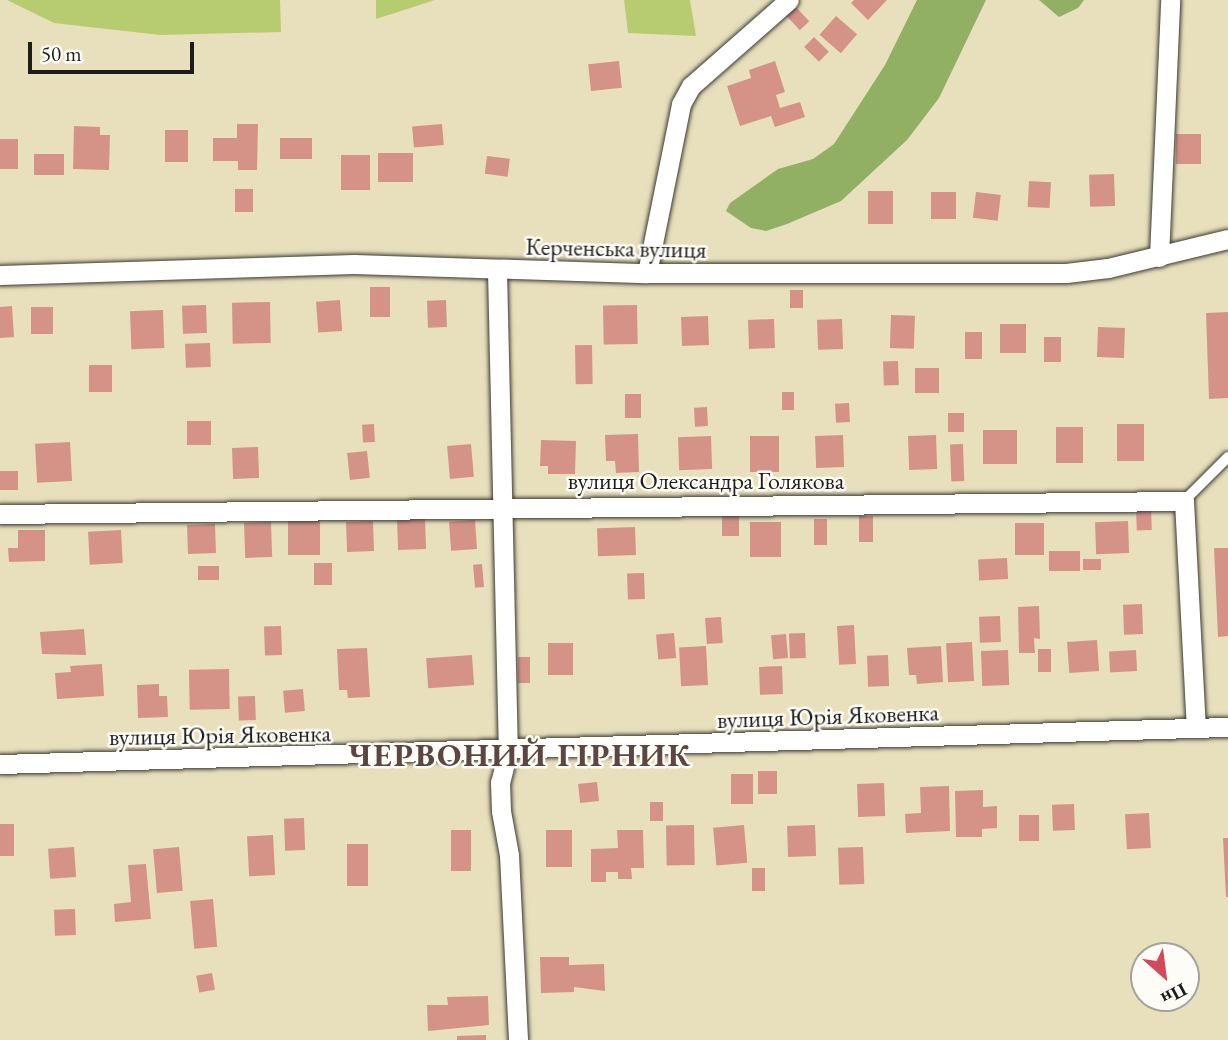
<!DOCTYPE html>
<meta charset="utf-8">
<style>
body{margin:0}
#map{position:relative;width:1228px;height:1040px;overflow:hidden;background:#e8e0bc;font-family:"EB Garamond",serif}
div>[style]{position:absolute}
.green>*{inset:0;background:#b7cc71}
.forest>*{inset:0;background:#91b063}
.building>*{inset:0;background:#d59388;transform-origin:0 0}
.roads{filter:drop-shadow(0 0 2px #3b3934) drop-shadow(0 0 2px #3b3934)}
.service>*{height:10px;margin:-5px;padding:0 5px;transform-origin:5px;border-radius:5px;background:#fff}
.minor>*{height:19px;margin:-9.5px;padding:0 9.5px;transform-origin:9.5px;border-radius:9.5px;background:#fff}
span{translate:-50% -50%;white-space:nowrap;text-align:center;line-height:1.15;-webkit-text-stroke:5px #fdfcf7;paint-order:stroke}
.street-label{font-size:24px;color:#1c1c1c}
.district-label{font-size:32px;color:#5d4642;font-weight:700;letter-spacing:2px}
.north{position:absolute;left:1130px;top:942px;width:70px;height:70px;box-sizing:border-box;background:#fdfcf7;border:2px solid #a3a29f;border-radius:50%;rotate:152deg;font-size:19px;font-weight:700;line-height:28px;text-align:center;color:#1c1c1c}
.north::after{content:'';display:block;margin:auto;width:24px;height:32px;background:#d1495b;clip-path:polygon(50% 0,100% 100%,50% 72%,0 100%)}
.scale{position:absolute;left:28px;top:42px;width:166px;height:32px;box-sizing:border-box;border:4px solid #1c1c1c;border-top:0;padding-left:9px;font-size:21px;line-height:24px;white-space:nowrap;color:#1c1c1c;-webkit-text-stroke:5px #fdfcf7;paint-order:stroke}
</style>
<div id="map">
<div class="green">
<i style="clip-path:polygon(7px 0,280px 0,281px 32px,160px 35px,54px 23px)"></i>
<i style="clip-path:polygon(376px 0,435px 0,376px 19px)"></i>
<i style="clip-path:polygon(624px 0,690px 0,696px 36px,628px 33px)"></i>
</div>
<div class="forest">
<i style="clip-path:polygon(917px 0,986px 0,939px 98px,907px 140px,841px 201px,787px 224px,766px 231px,751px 228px,726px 211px,730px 203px,778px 169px,813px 159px,834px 144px,885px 65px)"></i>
<i style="clip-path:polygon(1039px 0,1084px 0,1078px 8px,1059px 17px)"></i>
</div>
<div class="building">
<i style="clip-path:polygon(854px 0,887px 0,868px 20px,851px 3px)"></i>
<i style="left:795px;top:6px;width:21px;height:13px;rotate:47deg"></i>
<i style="left:836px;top:16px;width:28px;height:25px;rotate:41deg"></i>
<i style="left:814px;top:37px;width:21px;height:14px;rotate:45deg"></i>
<i style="left:619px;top:61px;width:27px;height:31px;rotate:84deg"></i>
<i style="clip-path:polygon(775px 61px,785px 92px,776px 95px,780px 108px,800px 102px,805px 117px,775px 127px,771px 116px,740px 126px,727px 86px,751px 78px,749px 70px)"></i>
<i style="clip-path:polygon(237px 124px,258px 124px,257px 170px,238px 170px,238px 161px,213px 161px,213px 138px,237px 138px)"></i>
<i style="left:442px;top:124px;width:21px;height:30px;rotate:85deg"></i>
<i style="clip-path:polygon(74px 126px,100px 127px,100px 135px,110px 135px,109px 170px,73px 169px)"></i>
<i style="left:188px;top:130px;width:32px;height:23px;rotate:90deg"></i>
<i style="left:1176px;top:134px;width:25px;height:30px"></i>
<i style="left:280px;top:138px;width:32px;height:21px"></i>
<i style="left:0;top:139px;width:18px;height:30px"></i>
<i style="left:413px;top:153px;width:29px;height:35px;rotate:90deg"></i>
<i style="left:34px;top:154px;width:30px;height:21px"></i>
<i style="left:341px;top:155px;width:29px;height:35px"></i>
<i style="left:487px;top:156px;width:23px;height:18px;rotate:7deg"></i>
<i style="left:1114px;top:174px;width:32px;height:25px;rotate:88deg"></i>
<i style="left:1029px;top:181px;width:22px;height:26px;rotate:3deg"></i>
<i style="left:235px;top:189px;width:18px;height:23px"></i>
<i style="left:868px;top:191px;width:25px;height:33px"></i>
<i style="left:956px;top:192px;width:27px;height:25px;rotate:90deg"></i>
<i style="left:976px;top:192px;width:25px;height:26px;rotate:7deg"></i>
<i style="left:370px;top:287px;width:20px;height:30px"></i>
<i style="left:790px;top:290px;width:13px;height:18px"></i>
<i style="left:340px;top:300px;width:31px;height:24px;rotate:86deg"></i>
<i style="left:446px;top:300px;width:27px;height:19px;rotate:88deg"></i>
<i style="left:270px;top:302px;width:41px;height:38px;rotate:89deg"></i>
<i style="left:206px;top:305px;width:28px;height:24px;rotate:88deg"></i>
<i style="left:637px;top:305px;width:39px;height:34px;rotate:89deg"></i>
<i style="clip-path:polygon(12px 306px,14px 337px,0 338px,0 307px)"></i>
<i style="left:53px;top:307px;width:27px;height:22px;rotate:90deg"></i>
<i style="left:163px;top:310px;width:38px;height:33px;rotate:88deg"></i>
<i style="clip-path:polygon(1228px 312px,1228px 398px,1209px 399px,1206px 313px)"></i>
<i style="left:891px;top:315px;width:24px;height:33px;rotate:2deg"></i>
<i style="left:708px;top:316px;width:29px;height:27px;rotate:88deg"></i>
<i style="left:774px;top:319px;width:29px;height:26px;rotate:88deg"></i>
<i style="left:842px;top:319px;width:30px;height:25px;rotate:88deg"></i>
<i style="left:1026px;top:324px;width:29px;height:26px;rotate:90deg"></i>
<i style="left:1098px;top:327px;width:27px;height:30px;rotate:2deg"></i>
<i style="left:965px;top:332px;width:17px;height:27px"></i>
<i style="left:1044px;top:337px;width:17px;height:25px"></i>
<i style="left:210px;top:343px;width:24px;height:25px;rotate:88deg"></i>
<i style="left:592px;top:345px;width:39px;height:17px;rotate:89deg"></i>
<i style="left:898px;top:361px;width:24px;height:15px;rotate:88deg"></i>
<i style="left:89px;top:365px;width:23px;height:27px"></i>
<i style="left:915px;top:368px;width:24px;height:25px"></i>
<i style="left:782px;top:392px;width:12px;height:18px"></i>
<i style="left:625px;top:394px;width:16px;height:24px"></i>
<i style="left:849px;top:403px;width:19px;height:14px;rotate:87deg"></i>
<i style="left:707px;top:407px;width:19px;height:13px;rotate:87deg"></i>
<i style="left:948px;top:413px;width:16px;height:19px"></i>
<i style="left:187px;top:421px;width:24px;height:24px"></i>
<i style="left:374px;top:424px;width:18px;height:12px;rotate:87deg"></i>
<i style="left:1117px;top:424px;width:27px;height:37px"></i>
<i style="left:1056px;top:427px;width:27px;height:36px"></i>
<i style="left:983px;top:430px;width:34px;height:34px"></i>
<i style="clip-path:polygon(638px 434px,639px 472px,616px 473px,615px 461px,606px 461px,605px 435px)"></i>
<i style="left:843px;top:435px;width:32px;height:28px;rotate:88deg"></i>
<i style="left:936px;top:435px;width:34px;height:28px;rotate:88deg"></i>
<i style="left:711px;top:436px;width:33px;height:33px;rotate:88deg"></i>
<i style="left:779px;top:436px;width:36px;height:29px;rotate:90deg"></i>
<i style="clip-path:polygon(541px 440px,576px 441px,575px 474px,548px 474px,548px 466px,540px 466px)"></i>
<i style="left:70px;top:442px;width:39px;height:35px;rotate:87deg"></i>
<i style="left:471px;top:444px;width:33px;height:24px;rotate:85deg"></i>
<i style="left:963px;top:444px;width:37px;height:13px;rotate:88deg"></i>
<i style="left:258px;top:447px;width:31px;height:26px;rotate:88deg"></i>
<i style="left:367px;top:451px;width:27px;height:20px;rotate:84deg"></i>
<i style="left:18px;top:471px;width:19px;height:18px;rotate:90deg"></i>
<i style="left:1151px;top:507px;width:23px;height:15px;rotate:88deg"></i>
<i style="left:739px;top:511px;width:25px;height:17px;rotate:90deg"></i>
<i style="left:859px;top:516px;width:14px;height:26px"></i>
<i style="left:425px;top:518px;width:31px;height:28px;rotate:88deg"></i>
<i style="left:814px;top:519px;width:13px;height:26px"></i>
<i style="left:320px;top:520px;width:35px;height:32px;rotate:90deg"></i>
<i style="left:475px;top:520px;width:29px;height:26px;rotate:86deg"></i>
<i style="left:373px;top:521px;width:30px;height:27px;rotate:88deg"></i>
<i style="left:1128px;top:521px;width:32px;height:33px;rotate:88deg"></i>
<i style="left:271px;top:522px;width:35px;height:27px;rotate:88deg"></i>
<i style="left:781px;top:522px;width:35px;height:31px;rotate:90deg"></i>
<i style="left:1015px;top:523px;width:29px;height:32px"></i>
<i style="left:215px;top:524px;width:29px;height:28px;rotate:88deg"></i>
<i style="left:635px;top:527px;width:28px;height:38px;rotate:88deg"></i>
<i style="clip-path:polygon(18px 530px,45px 530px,45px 561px,9px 562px,8px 548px,18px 548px)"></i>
<i style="left:121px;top:530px;width:33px;height:33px;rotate:87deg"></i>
<i style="clip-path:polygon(1214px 548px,1228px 548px,1228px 636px,1218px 637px)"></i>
<i style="left:1049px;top:551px;width:31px;height:20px"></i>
<i style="left:1007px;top:558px;width:21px;height:29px;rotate:87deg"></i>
<i style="left:1101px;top:559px;width:11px;height:18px;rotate:90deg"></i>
<i style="left:332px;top:563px;width:22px;height:18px;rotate:90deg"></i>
<i style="left:482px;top:564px;width:23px;height:9px;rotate:85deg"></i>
<i style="left:198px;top:566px;width:21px;height:14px"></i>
<i style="left:644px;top:573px;width:26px;height:17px;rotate:88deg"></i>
<i style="left:1142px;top:604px;width:30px;height:19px;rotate:88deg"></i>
<i style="clip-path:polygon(1039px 606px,1040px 639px,1034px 638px,1035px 653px,1019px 653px,1018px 607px)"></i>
<i style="left:1000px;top:616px;width:26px;height:21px;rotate:88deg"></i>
<i style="left:721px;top:617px;width:26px;height:16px;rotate:86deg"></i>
<i style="left:854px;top:625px;width:39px;height:17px;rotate:87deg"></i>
<i style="left:281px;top:626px;width:29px;height:17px;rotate:88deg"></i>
<i style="clip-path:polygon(84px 629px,86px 655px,42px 654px,40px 632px)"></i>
<i style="left:674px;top:633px;width:25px;height:18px;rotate:85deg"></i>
<i style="left:805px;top:633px;width:25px;height:16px;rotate:88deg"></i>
<i style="left:786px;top:634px;width:24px;height:15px;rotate:85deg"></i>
<i style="left:1097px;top:640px;width:31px;height:30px;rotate:86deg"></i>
<i style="left:972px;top:642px;width:39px;height:26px;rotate:87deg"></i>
<i style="left:548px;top:643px;width:25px;height:32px"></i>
<i style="left:706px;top:646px;width:39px;height:27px;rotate:87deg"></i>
<i style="clip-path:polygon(941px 646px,943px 682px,917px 684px,916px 675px,909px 675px,907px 648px)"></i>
<i style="clip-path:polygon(367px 648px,370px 697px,348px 698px,347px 690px,339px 690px,337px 649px)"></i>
<i style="left:1038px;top:649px;width:13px;height:23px"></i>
<i style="left:1008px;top:650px;width:35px;height:27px;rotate:88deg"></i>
<i style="left:1136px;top:650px;width:21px;height:27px;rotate:87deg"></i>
<i style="left:472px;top:655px;width:30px;height:46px;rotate:86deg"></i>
<i style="left:888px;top:655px;width:31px;height:21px;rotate:88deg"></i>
<i style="left:518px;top:657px;width:12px;height:26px"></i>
<i style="clip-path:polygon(102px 664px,104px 696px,57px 699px,55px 673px,71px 672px,70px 666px)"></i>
<i style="left:782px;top:666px;width:28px;height:23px;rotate:88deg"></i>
<i style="left:229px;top:669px;width:40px;height:40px;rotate:89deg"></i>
<i style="clip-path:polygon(159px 684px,159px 696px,167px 696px,168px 717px,138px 718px,137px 685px)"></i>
<i style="left:303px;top:689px;width:22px;height:20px;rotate:85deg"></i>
<i style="left:255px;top:696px;width:24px;height:17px;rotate:88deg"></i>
<i style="left:777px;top:771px;width:23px;height:19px;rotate:90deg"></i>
<i style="left:753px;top:774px;width:30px;height:22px;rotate:90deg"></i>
<i style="left:597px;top:782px;width:19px;height:19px;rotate:84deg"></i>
<i style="left:884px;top:783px;width:33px;height:27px;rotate:88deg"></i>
<i style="clip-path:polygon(949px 786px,950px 831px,906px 833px,905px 814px,921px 813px,920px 787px)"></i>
<i style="clip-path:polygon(983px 790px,983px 807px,997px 806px,997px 828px,982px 829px,982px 837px,956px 837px,955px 791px)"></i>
<i style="left:650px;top:802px;width:13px;height:19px"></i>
<i style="left:1074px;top:804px;width:26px;height:22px;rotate:88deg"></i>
<i style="left:1149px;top:813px;width:35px;height:24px;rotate:87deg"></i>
<i style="left:1019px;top:815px;width:20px;height:26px"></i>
<i style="left:304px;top:818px;width:32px;height:20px;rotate:88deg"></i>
<i style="left:0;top:824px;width:14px;height:32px"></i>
<i style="left:694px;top:825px;width:40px;height:28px;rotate:89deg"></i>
<i style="left:744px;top:825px;width:38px;height:31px;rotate:85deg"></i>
<i style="left:815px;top:825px;width:31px;height:28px;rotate:88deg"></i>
<i style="left:451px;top:830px;width:20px;height:41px"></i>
<i style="left:546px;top:830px;width:26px;height:37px"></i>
<i style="clip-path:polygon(617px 830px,643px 830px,644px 868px,631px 868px,632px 879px,618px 879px,618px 872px,606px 872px,606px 882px,591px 882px,591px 849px,618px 848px)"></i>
<i style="left:273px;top:835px;width:40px;height:26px;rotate:87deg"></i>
<i style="clip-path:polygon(1223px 838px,1228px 838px,1228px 897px,1226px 897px)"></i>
<i style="left:368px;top:844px;width:42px;height:21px;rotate:90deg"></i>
<i style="left:74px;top:847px;width:30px;height:26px;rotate:86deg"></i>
<i style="left:179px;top:847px;width:44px;height:26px;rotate:85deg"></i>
<i style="left:863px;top:847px;width:37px;height:25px;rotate:88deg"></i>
<i style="clip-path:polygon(146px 864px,151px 919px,115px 922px,114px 904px,131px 902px,128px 865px)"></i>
<i style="left:752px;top:868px;width:13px;height:23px"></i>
<i style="left:213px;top:899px;width:48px;height:23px;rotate:85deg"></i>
<i style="left:75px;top:909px;width:26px;height:21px;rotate:88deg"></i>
<i style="clip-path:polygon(540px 957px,569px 957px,569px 965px,604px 964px,605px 991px,574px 987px,574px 992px,541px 993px)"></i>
<i style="left:212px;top:973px;width:17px;height:16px;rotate:80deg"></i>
<i style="clip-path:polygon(488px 996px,489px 1025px,428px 1031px,427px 1005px,448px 1005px,447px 997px)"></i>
<i style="clip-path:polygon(486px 1035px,486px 1040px,457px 1040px,457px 1036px)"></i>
</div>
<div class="roads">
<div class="service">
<i style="left:1184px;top:501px;width:62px;rotate:-45deg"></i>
</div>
<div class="minor">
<i style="left:1159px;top:257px;width:257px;rotate:-87.5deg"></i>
<i style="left:497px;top:270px;width:481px;rotate:88.7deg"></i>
<i style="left:508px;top:751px;width:32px;rotate:104deg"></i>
<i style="left:500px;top:782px;width:29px;rotate:88deg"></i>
<i style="left:501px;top:811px;width:45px;rotate:79.7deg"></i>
<i style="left:509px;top:855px;width:185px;rotate:87.2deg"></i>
<i style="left:647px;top:273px;width:172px;rotate:-78.6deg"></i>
<i style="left:681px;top:104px;width:21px;rotate:-61deg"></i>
<i style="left:691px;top:86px;width:130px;rotate:-41.3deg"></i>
<i style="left:0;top:275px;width:354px;rotate:-1.8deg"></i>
<i style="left:354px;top:264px;width:293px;rotate:1.8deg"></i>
<i style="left:647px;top:273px;width:419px"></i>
<i style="left:1066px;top:273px;width:42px;rotate:-6.8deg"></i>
<i style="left:1108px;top:268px;width:123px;rotate:-13.6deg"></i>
<i style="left:0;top:514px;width:1184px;rotate:-0.63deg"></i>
<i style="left:1184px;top:501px;width:227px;rotate:87deg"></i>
<i style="left:0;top:764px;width:1229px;rotate:-1.73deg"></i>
</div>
</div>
<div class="street-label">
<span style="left:616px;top:248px;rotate:1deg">Керченська вулиця</span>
<span style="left:706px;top:481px">вулиця Олександра Голякова</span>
<span style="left:828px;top:716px;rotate:-2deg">вулиця Юрія Яковенка</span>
<span style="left:220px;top:735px;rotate:-1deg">вулиця Юрія Яковенка</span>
</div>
<div class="district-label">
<span style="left:520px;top:755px">ЧЕРВОНИЙ ГІРНИК</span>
</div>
<div class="north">Пн</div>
<div class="scale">50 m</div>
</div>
